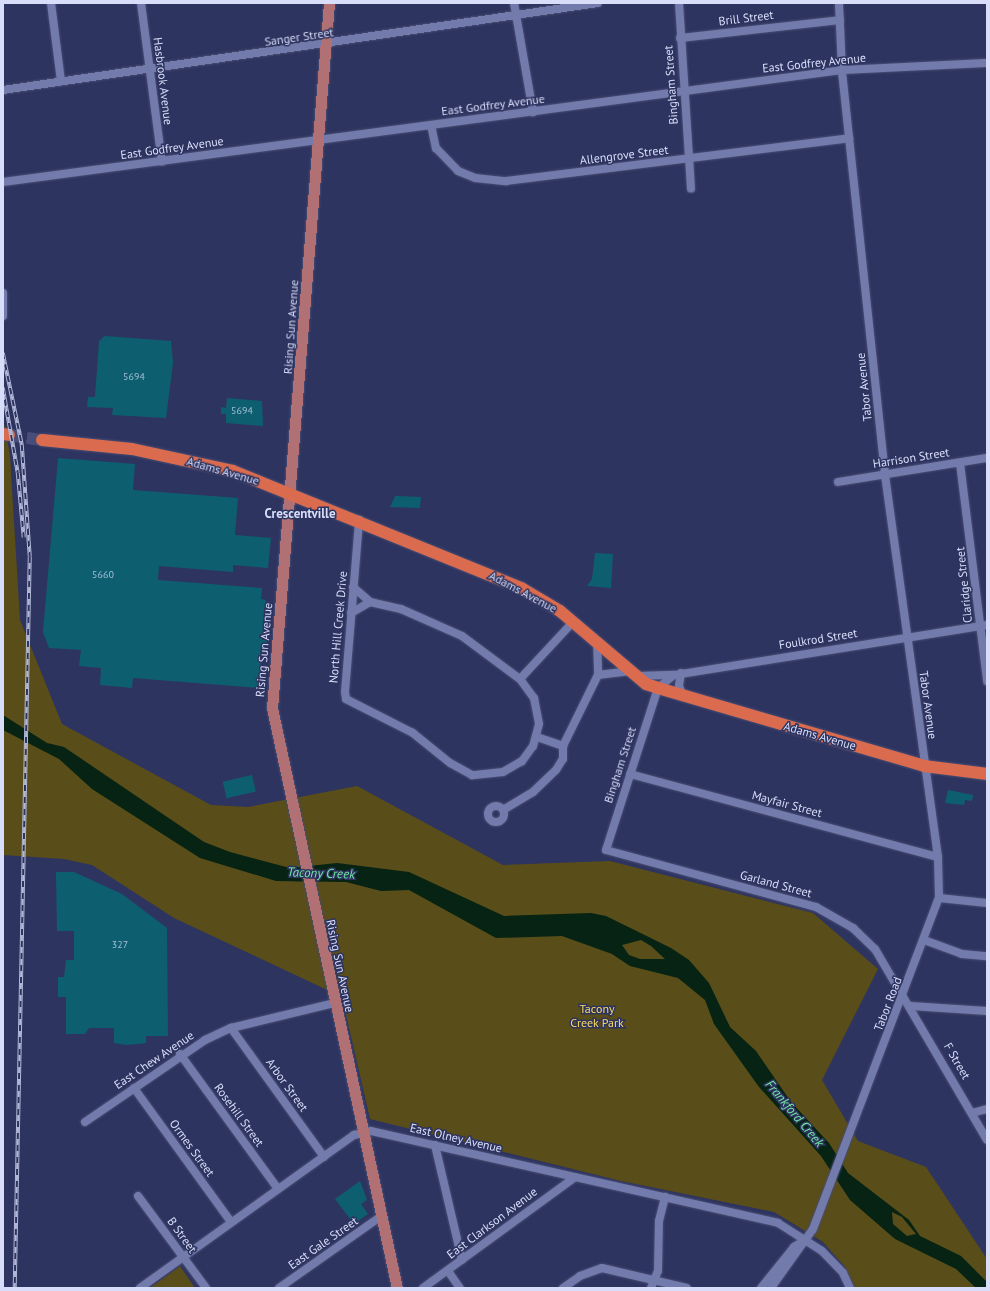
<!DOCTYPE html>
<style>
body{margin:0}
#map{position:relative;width:990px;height:1291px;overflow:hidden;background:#2e3460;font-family:"PT Sans",sans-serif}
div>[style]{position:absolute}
.green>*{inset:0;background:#594d19}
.water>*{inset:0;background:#062313}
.building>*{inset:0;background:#0d5f70;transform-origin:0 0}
.highway-tunnel>*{height:12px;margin-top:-6px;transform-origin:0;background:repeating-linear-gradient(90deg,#484e77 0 12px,transparent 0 18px)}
.roads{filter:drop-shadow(0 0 1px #494e73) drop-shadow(0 0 1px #494e73)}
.minor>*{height:8px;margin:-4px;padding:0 4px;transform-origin:4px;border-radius:4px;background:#727bac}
.minor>.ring{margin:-4px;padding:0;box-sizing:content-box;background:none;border:8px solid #727bac;border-radius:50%}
.major>*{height:11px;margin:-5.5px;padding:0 5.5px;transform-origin:5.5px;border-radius:5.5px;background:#b17174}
.highway>*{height:12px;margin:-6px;padding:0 6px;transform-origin:6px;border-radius:6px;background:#db6b4e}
.rail>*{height:3.5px;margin-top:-1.75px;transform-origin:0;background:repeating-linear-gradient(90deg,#2e3460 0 6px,#b2b8d7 0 12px);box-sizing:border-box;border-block:1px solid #b2b8d7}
span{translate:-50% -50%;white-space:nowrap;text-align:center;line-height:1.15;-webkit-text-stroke:3px #2e3460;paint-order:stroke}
.number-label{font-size:10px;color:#a5bed8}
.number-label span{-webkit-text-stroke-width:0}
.street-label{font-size:12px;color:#d8defa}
.park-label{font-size:12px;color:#f9da5c}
.neighbourhood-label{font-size:13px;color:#d8defa;font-weight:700}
.water-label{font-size:13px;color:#72e8a2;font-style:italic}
.frame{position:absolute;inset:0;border:4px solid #d8defa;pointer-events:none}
</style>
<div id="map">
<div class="green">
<i style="clip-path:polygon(3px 418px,10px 455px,20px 620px,62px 724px,211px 805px,248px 807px,357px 786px,503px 865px,610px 861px,813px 913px,878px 969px,822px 1080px,858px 1141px,926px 1167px,987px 1259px,987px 1288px,855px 1288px,845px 1267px,823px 1242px,774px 1212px,621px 1181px,370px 1119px,342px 997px,174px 918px,92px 865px,64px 859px,3px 855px)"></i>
<i style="clip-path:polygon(180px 1266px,195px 1288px,150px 1288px)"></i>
</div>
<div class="water">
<i style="clip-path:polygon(evenodd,3px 715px,47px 743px,64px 747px,204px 842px,230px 852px,290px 868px,337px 863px,409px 872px,504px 916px,591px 913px,606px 916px,671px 948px,689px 960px,709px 983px,730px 1027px,756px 1051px,791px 1102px,829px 1143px,848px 1173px,909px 1220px,920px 1236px,961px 1256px,987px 1282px,987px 1288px,976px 1288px,956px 1269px,895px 1239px,850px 1200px,821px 1156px,759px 1087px,714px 1024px,705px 1000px,678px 978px,630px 966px,612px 954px,562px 936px,496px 938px,409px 890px,381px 891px,346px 882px,276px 881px,200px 858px,92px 789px,59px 759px,3px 730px,3px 715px,641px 940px,651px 946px,665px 959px,640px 959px,629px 955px,622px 945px,641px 940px,3px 715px,892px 1212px,902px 1217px,916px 1234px,907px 1236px,893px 1224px,892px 1212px)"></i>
</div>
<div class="building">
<i style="clip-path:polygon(105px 336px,171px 341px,173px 363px,166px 418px,112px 415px,113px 408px,87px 407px,88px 397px,95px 397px,99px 341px)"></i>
<i style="clip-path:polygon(227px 398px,262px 401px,263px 426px,226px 423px,226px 414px,221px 414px,221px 407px,226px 408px)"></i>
<i style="clip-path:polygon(58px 458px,135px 464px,133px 490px,238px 498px,235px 535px,271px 538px,268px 568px,233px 565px,233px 572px,159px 566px,158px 580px,262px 588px,261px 599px,266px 600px,262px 640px,267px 640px,266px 653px,261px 653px,259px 688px,133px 678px,132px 688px,100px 685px,101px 668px,79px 666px,81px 650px,49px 648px,43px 632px)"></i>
<i style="clip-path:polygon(395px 496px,421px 497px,420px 508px,390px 507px)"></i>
<i style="clip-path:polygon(595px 553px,613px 554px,611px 588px,587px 586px,592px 579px)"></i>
<i style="left:252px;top:775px;width:17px;height:30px;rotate:77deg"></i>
<i style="clip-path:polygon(948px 790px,973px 795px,972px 801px,965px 800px,964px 805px,945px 803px)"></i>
<i style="clip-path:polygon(56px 872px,74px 872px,122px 894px,167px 928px,168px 1036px,146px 1036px,146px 1043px,127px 1045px,114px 1043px,114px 1028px,89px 1028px,85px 1034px,66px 1034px,66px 997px,58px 997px,58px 977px,64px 977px,66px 960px,74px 960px,74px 931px,57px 931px)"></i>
<i style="clip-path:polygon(360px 1181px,367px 1200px,361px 1204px,368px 1214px,354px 1224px,335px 1199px)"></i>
</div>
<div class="highway-tunnel">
<i style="left:9px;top:435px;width:33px;rotate:9deg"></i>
</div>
<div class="roads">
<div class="minor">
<i style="left:51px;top:3px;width:79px;rotate:82.7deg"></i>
<i style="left:141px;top:3px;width:160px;rotate:82.5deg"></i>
<i style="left:514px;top:3px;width:111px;rotate:80.1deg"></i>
<i style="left:679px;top:3px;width:186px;rotate:86.3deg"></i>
<i style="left:680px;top:38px;width:161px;rotate:-6.4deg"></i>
<i style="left:3px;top:90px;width:601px;rotate:-8.32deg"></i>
<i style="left:431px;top:125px;width:24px;rotate:78deg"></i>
<i style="left:436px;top:148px;width:32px;rotate:46deg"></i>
<i style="left:458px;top:171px;width:18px;rotate:22deg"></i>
<i style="left:475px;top:178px;width:31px;rotate:6deg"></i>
<i style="left:506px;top:181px;width:346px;rotate:-7.1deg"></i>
<i style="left:3px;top:182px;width:846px;rotate:-7.6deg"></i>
<i style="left:842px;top:70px;width:145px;rotate:-2.8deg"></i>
<i style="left:3px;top:293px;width:23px;rotate:90deg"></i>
<i style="left:960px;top:463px;width:220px;rotate:82.9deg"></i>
<i style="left:838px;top:482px;width:151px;rotate:-9.2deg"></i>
<i style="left:353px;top:587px;width:23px;rotate:41deg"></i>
<i style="left:370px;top:602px;width:32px;rotate:13deg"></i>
<i style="left:401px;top:609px;width:67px;rotate:23.9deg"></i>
<i style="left:462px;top:636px;width:72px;rotate:36.6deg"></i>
<i style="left:520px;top:679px;width:24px;rotate:54deg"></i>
<i style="left:534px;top:698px;width:26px;rotate:79deg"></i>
<i style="left:539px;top:724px;width:23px;rotate:105deg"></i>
<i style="left:533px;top:746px;width:19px;rotate:126deg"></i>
<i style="left:522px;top:761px;width:22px;rotate:150deg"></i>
<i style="left:503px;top:772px;width:31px;rotate:174deg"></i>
<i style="left:472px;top:775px;width:25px;rotate:-151deg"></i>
<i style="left:450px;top:763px;width:48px;rotate:-141deg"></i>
<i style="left:413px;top:733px;width:75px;rotate:-153.1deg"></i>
<i style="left:346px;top:699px;width:7px;rotate:-98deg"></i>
<i style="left:345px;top:692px;width:173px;rotate:-85.3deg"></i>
<i style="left:351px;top:613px;width:22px;rotate:-30deg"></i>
<i style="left:987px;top:625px;width:317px;rotate:170.9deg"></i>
<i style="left:674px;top:675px;width:21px;rotate:141deg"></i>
<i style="left:658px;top:688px;width:170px;rotate:107.8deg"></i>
<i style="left:606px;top:850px;width:218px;rotate:15.2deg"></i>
<i style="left:816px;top:907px;width:43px;rotate:29.6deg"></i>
<i style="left:853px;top:928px;width:30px;rotate:44deg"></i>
<i style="left:875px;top:949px;width:221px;rotate:59.6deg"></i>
<i style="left:597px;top:641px;width:34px;rotate:88deg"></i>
<i style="left:598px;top:675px;width:33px;rotate:-7deg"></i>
<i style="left:681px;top:673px;width:13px;rotate:99deg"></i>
<i style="left:679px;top:686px;width:11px;rotate:68deg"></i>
<i style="left:637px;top:676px;width:37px;rotate:-2deg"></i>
<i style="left:520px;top:679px;width:78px;rotate:-47.1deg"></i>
<i style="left:537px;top:737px;width:28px;rotate:19deg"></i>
<i style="left:630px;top:774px;width:319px;rotate:15.1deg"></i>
<i class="ring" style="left:488px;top:806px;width:8px;height:8px"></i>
<i style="left:503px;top:810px;width:35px;rotate:-31deg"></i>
<i style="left:533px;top:792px;width:32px;rotate:-44deg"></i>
<i style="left:556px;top:770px;width:13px;rotate:-58deg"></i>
<i style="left:563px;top:759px;width:13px;rotate:-90deg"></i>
<i style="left:563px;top:746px;width:79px;rotate:-63.8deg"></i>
<i style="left:939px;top:898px;width:48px;rotate:5.9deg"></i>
<i style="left:924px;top:940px;width:40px;rotate:20.2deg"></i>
<i style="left:962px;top:954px;width:25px;rotate:5deg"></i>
<i style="left:911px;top:1006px;width:76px;rotate:3.8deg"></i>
<i style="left:231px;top:1028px;width:159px;rotate:54.2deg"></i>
<i style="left:180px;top:1054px;width:167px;rotate:54deg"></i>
<i style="left:134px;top:1088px;width:165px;rotate:54.1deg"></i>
<i style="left:972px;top:1113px;width:16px;rotate:-15deg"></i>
<i style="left:85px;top:1122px;width:145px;rotate:-34.3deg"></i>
<i style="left:205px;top:1040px;width:29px;rotate:-25deg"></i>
<i style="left:231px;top:1028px;width:106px;rotate:-13.6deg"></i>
<i style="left:435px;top:1145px;width:118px;rotate:76.8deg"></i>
<i style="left:138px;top:1196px;width:114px;rotate:53.5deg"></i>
<i style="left:448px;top:1271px;width:21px;rotate:55deg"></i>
<i style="left:140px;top:1288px;width:263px;rotate:-35.6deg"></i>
<i style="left:354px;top:1135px;width:17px;rotate:-13deg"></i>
<i style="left:371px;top:1131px;width:417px;rotate:12.7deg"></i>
<i style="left:778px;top:1223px;width:52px;rotate:32.5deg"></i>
<i style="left:822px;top:1251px;width:30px;rotate:46deg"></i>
<i style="left:843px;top:1273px;width:17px;rotate:65deg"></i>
<i style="left:279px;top:1288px;width:123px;rotate:-35.1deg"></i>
<i style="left:423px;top:1288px;width:188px;rotate:-36.1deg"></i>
<i style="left:563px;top:1288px;width:21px;rotate:-35deg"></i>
<i style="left:580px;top:1276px;width:23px;rotate:-20deg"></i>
<i style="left:602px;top:1268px;width:87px;rotate:13.2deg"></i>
<i style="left:651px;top:1288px;width:18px;rotate:-68deg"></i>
<i style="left:658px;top:1271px;width:50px;rotate:-88.9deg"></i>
<i style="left:659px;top:1221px;width:25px;rotate:-76deg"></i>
<i style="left:761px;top:1288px;width:53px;rotate:-51.2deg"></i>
<i style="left:794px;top:1247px;width:13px;rotate:-32deg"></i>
<i style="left:771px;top:1288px;width:72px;rotate:-54.6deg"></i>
<i style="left:813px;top:1229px;width:354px;rotate:-69.2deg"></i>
<i style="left:939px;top:898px;width:41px;rotate:-91.4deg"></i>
<i style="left:938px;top:857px;width:387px;rotate:-97.9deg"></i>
<i style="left:885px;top:474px;width:406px;rotate:-96.1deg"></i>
<i style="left:842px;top:70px;width:67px;rotate:-92.6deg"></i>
</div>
<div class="major">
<i style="left:329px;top:3px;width:707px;rotate:94.62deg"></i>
<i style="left:272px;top:708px;width:593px;rotate:77.84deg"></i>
</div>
<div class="highway">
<i style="left:3px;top:434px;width:6px;rotate:9deg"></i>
<i style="left:42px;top:440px;width:90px;rotate:5.7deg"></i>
<i style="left:132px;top:449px;width:103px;rotate:12.3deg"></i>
<i style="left:233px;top:471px;width:311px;rotate:22.1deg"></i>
<i style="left:521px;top:588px;width:45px;rotate:30.5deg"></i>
<i style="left:560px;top:611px;width:113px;rotate:40.3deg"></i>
<i style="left:646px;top:684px;width:13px;rotate:18deg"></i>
<i style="left:658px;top:688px;width:277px;rotate:16.3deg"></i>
<i style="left:924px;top:766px;width:64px;rotate:7.2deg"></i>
</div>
</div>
<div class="rail">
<i style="left:3px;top:353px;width:94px;rotate:78.3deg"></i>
<i style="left:22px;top:445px;width:112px;rotate:85.9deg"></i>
<i style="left:30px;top:557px;width:731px;rotate:91.18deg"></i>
<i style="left:3px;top:388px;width:86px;rotate:80deg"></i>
<i style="left:18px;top:473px;width:65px;rotate:84.7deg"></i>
</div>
<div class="number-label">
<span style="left:134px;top:377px">5694</span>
<span style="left:242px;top:411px">5694</span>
<span style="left:103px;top:575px">5660</span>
<span style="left:120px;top:945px">327</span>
</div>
<div class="street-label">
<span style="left:746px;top:18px;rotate:-7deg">Brill Street</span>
<span style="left:299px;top:37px;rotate:-8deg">Sanger Street</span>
<span style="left:814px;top:63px;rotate:-6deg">East Godfrey Avenue</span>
<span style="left:163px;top:81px;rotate:83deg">Hasbrook Avenue</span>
<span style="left:671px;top:85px;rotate:-94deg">Bingham Street</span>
<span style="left:493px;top:105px;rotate:-7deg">East Godfrey Avenue</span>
<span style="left:172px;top:148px;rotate:-8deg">East Godfrey Avenue</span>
<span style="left:624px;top:155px;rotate:-7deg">Allengrove Street</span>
<span style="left:291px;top:327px;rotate:-86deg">Rising Sun Avenue</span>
<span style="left:864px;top:387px;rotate:-96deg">Tabor Avenue</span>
<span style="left:911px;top:458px;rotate:-9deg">Harrison Street</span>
<span style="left:223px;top:471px;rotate:16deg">Adams Avenue</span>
<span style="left:964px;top:585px;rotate:-96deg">Claridge Street</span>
<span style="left:523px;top:592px;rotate:28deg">Adams Avenue</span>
<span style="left:338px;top:627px;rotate:-85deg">North Hill Creek Drive</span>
<span style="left:818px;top:639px;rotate:-9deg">Foulkrod Street</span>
<span style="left:264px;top:650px;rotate:-85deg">Rising Sun Avenue</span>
<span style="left:928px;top:705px;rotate:82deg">Tabor Avenue</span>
<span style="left:820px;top:736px;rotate:16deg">Adams Avenue</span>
<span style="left:620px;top:765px;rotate:-72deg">Bingham Street</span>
<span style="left:787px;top:804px;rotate:15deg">Mayfair Street</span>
<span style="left:776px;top:884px;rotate:15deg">Garland Street</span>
<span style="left:340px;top:966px;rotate:78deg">Rising Sun Avenue</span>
<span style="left:888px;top:1004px;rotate:-69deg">Tabor Road</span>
<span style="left:154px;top:1060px;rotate:-34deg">East Chew Avenue</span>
<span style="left:957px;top:1061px;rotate:60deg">F Street</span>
<span style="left:287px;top:1085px;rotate:54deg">Arbor Street</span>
<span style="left:239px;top:1115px;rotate:54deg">Rosehill Street</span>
<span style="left:456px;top:1138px;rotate:13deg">East Olney Avenue</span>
<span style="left:192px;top:1148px;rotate:54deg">Ormes Street</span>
<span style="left:492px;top:1223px;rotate:-37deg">East Clarkson Avenue</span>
<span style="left:182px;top:1235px;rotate:54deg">B Street</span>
<span style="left:323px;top:1243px;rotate:-35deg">East Gale Street</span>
</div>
<div class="park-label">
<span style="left:597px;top:1016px">Tacony<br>Creek Park</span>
</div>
<div class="neighbourhood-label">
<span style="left:300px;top:514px">Crescentville</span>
</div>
<div class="water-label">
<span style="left:321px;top:874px;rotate:2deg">Tacony Creek</span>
<span style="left:794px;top:1114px;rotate:50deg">Frankford Creek</span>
</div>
<div class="frame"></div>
</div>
